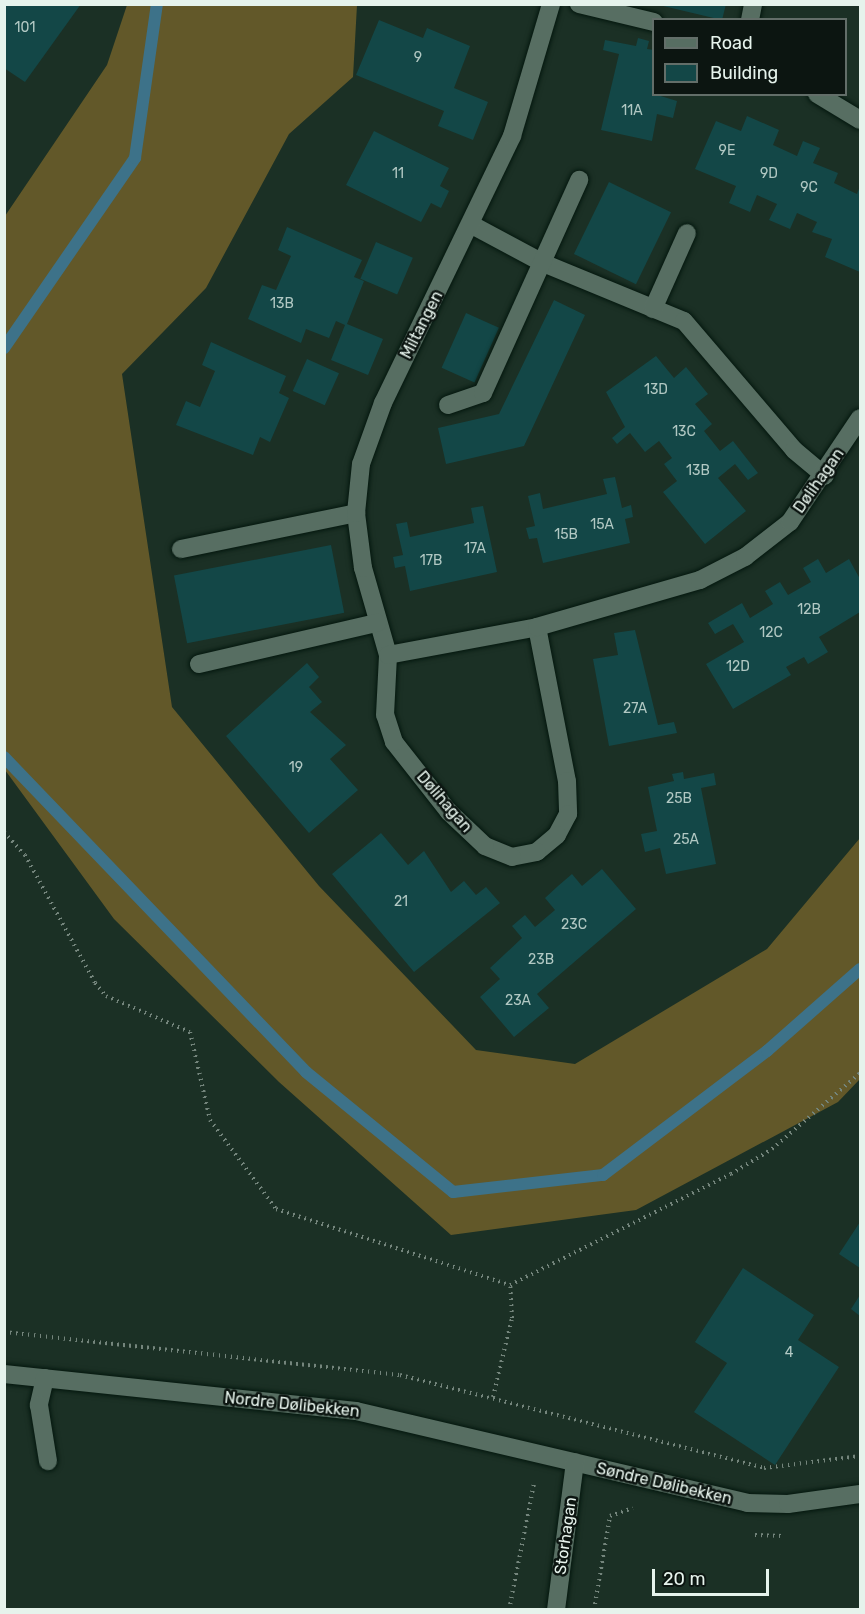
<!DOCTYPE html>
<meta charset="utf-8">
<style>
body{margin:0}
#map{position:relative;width:865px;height:1614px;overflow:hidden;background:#1b3025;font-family:Rubik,sans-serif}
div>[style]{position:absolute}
.forest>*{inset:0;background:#625829}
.stream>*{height:12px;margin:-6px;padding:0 6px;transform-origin:6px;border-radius:6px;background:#3d7289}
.building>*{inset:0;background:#134747;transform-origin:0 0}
.path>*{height:4px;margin-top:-2px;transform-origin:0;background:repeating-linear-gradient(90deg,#74857c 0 1.5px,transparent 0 6px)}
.roads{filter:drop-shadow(0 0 2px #04170e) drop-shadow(0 0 2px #04170e)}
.minor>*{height:18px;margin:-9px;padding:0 9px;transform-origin:9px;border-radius:9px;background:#576e62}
span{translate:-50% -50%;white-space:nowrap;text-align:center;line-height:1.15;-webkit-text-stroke:5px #0c1511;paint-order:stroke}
.number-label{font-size:14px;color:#b1c8c3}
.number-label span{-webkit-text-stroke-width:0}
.street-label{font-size:16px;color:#e6f3ec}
.frame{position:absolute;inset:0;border:6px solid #e6f3ec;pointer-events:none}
.legend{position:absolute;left:652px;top:18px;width:195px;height:78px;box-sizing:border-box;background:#0c1511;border:2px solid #636e69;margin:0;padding:8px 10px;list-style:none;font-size:18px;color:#e6f3ec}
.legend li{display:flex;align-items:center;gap:12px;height:30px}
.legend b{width:30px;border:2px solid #636e69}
.scale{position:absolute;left:652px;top:1569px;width:117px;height:27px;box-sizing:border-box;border:3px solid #e6f3ec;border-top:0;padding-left:8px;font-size:18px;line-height:21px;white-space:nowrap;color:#e6f3ec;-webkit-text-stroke:4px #0c1511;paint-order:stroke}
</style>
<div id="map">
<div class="forest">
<i style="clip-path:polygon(127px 5px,357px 5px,353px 77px,289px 134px,206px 288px,122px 374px,172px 707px,319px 886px,476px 1050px,575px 1064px,767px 949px,860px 838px,860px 1079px,838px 1102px,636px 1210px,451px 1235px,279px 1082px,114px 919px,5px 770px,5px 216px,107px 65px)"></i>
</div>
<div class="stream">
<i style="left:4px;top:348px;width:231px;rotate:-55.4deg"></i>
<i style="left:135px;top:158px;width:156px;rotate:-81.9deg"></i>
<i style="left:4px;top:757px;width:436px;rotate:46.2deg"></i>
<i style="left:306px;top:1072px;width:190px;rotate:39.2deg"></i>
<i style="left:453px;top:1192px;width:151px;rotate:-6.5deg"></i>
<i style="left:603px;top:1175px;width:206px;rotate:-37.1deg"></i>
<i style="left:767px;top:1051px;width:124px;rotate:-41.4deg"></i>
</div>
<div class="building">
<i style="clip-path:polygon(4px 4px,81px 4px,25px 82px,4px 68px)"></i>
<i style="clip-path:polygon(655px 4px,726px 4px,722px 20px)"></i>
<i style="clip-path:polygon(379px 20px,423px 38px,427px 28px,470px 46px,454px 88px,488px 102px,473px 140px,438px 126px,444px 111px,356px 75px)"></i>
<i style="clip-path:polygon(638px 38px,649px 41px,647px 49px,654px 50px,654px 94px,677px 101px,673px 118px,657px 114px,652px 141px,601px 130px,619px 54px,603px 50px,605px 40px,636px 46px)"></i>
<i style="clip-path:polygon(747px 116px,779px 130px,773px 145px,797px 156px,803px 141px,820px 148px,813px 163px,838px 173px,834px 183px,857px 194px,860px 186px,860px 272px,825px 257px,832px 239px,812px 232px,817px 222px,797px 213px,790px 229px,769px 220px,777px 204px,757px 195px,750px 212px,729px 203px,736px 186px,695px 169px,716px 121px,741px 131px)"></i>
<i style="clip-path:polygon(374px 131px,449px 168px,440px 186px,449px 191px,441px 208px,431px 203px,421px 222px,346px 185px)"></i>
<i style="left:609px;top:182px;width:69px;height:80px;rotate:26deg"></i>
<i style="clip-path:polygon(287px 227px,362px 260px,354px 277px,364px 281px,347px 324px,383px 339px,368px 375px,331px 360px,345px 325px,336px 321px,329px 338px,306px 329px,301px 343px,248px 319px,262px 285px,276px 290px,291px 256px,278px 250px)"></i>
<i style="left:376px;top:242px;width:40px;height:40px;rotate:23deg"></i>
<i style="clip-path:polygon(554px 300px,585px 315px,524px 446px,446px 464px,438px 428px,499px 414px)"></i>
<i style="left:466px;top:313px;width:36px;height:60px;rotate:24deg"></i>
<i style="clip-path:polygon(211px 342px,286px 376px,279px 393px,289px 398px,270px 442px,260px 437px,253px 455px,176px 425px,186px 401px,200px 407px,215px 371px,202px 365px)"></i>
<i style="clip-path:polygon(656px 356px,674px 378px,686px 367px,708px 394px,695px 404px,712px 424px,704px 431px,720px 451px,733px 441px,758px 473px,748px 480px,735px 464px,718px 478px,746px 511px,705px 544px,663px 492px,677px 481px,664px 464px,672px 458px,659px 441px,645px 452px,630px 433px,617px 444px,612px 438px,625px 427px,606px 392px)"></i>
<i style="left:307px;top:359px;width:35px;height:35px;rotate:24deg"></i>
<i style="clip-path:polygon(615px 477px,622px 508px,631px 505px,633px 517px,625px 519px,630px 543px,543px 563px,537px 538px,529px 539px,526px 528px,535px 526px,528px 496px,540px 493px,543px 509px,607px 494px,603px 479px)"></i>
<i style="clip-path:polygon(483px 506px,497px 572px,410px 591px,405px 566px,395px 568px,393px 557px,403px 555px,396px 524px,407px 522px,410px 537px,474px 523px,471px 508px)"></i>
<i style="left:331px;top:545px;width:69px;height:160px;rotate:79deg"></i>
<i style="clip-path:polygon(818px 559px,826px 573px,849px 559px,860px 579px,860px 612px,819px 637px,828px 652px,808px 664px,804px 657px,786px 667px,791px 675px,733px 709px,706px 664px,744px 642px,733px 624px,715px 634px,708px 623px,742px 603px,750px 618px,773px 604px,765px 591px,780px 582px,788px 595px,811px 582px,803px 568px)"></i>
<i style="clip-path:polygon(635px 630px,658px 725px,674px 722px,677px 733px,609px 746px,593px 659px,618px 655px,614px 633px)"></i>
<i style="clip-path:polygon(307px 663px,319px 677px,309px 687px,322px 702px,310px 712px,346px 745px,330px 759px,358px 790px,309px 833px,226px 736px)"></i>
<i style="clip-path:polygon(683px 772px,684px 779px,714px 773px,716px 785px,701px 788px,716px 864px,666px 874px,660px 848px,645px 852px,641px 834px,657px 831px,648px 787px,674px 781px,672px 774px)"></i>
<i style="clip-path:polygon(381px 833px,408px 865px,424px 851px,451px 892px,464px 881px,476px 895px,486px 887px,500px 903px,414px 972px,332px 874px)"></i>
<i style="clip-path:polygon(602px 869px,636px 909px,537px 994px,549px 1008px,514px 1037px,480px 997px,500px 979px,490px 968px,522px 938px,512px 926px,525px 915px,535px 927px,555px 910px,545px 898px,558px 886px,572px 874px,582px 886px)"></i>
<i style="clip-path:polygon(860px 1222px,860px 1268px,839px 1254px)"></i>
<i style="clip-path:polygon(743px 1268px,814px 1315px,798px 1340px,839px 1367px,775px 1465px,694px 1412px,727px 1363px,695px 1342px)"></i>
<i style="clip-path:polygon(860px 1295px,860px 1316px,851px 1309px)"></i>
</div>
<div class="path">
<i style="left:4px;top:832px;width:31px;rotate:48deg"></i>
<i style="left:25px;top:855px;width:146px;rotate:61.3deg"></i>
<i style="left:95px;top:983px;width:17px;rotate:50deg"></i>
<i style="left:106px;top:996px;width:91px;rotate:23.2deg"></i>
<i style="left:190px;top:1032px;width:90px;rotate:77.2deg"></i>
<i style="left:210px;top:1120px;width:111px;rotate:53.4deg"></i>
<i style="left:276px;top:1209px;width:246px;rotate:18deg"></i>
<i style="left:510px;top:1285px;width:247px;rotate:-26.7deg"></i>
<i style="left:731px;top:1174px;width:48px;rotate:-31.4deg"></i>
<i style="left:772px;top:1149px;width:116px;rotate:-40.8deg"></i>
<i style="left:4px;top:1332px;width:398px;rotate:6.2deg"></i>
<i style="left:400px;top:1375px;width:376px;rotate:14.3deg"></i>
<i style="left:764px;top:1468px;width:97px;rotate:-7.1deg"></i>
<i style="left:493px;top:1397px;width:81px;rotate:-76.5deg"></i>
<i style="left:512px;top:1318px;width:33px;rotate:-93deg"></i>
<i style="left:755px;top:1535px;width:28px;rotate:2deg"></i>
<i style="left:509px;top:1610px;width:128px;rotate:-78.8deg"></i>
<i style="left:594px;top:1610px;width:95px;rotate:-80.3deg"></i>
<i style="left:610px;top:1516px;width:24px;rotate:-19deg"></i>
</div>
<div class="roads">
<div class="minor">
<i style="left:579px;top:4px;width:77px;rotate:13.5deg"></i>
<i style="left:750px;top:20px;width:16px;rotate:-79deg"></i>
<i style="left:817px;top:94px;width:50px;rotate:31.2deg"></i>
<i style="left:472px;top:225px;width:81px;rotate:28.2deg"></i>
<i style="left:543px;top:263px;width:152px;rotate:22.4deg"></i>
<i style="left:684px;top:321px;width:170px;rotate:49.5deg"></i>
<i style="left:794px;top:450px;width:40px;rotate:40deg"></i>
<i style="left:653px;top:309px;width:83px;rotate:-65.9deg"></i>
<i style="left:448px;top:405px;width:37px;rotate:-19deg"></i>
<i style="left:483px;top:393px;width:234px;rotate:-65.7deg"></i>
<i style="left:181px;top:549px;width:179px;rotate:-11.6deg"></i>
<i style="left:537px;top:627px;width:157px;rotate:79deg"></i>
<i style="left:567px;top:781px;width:33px;rotate:88deg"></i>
<i style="left:568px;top:814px;width:24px;rotate:118deg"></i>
<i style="left:557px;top:835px;width:26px;rotate:140deg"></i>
<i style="left:537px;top:852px;width:25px;rotate:169deg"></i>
<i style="left:512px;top:857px;width:29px;rotate:-158deg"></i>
<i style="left:485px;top:846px;width:50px;rotate:-136.6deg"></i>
<i style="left:449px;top:812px;width:89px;rotate:-128.2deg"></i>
<i style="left:394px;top:742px;width:28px;rotate:-108deg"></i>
<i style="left:385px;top:715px;width:60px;rotate:-87.1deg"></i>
<i style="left:388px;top:655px;width:91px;rotate:-106deg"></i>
<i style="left:363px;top:568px;width:55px;rotate:-97.3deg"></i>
<i style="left:356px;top:513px;width:49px;rotate:-84.2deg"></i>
<i style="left:361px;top:464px;width:65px;rotate:-70.2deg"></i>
<i style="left:383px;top:403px;width:297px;rotate:-64.2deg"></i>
<i style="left:512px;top:136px;width:138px;rotate:-73.5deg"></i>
<i style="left:388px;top:655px;width:152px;rotate:-10.6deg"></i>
<i style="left:537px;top:627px;width:170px;rotate:-16.1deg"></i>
<i style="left:700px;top:580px;width:51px;rotate:-27.1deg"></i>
<i style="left:745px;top:557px;width:57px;rotate:-37.9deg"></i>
<i style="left:790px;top:522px;width:125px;rotate:-56.1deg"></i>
<i style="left:199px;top:664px;width:183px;rotate:-13deg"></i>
<i style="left:4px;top:1374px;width:354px;rotate:6deg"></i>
<i style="left:356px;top:1411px;width:402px;rotate:13.2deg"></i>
<i style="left:747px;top:1503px;width:41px;rotate:1.4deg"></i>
<i style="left:788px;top:1504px;width:73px;rotate:-7.9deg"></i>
<i style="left:45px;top:1378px;width:28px;rotate:103deg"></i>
<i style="left:39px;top:1405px;width:57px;rotate:80.9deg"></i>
<i style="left:556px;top:1610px;width:149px;rotate:-82.7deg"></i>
</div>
</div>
<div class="number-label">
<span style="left:25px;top:28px">101</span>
<span style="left:418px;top:58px">9</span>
<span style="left:632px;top:111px">11A</span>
<span style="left:727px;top:151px">9E</span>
<span style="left:398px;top:174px">11</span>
<span style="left:769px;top:174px">9D</span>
<span style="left:809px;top:188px">9C</span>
<span style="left:282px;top:304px">13B</span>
<span style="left:656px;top:390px">13D</span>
<span style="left:684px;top:432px">13C</span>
<span style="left:698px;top:471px">13B</span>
<span style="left:602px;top:525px">15A</span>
<span style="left:566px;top:535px">15B</span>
<span style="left:475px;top:549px">17A</span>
<span style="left:431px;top:561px">17B</span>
<span style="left:809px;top:610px">12B</span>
<span style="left:771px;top:633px">12C</span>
<span style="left:738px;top:667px">12D</span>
<span style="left:635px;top:709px">27A</span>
<span style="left:296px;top:768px">19</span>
<span style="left:679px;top:799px">25B</span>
<span style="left:686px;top:840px">25A</span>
<span style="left:401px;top:902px">21</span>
<span style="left:574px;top:925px">23C</span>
<span style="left:541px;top:960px">23B</span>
<span style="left:518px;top:1001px">23A</span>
<span style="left:789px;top:1353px">4</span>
</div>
<div class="street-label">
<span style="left:422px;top:325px;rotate:-63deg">Miltangen</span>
<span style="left:819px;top:481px;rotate:-55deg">Dølihagan</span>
<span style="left:444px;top:802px;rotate:49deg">Dølihagan</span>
<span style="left:292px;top:1405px;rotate:6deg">Nordre Dølibekken</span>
<span style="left:664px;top:1484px;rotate:13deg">Søndre Dølibekken</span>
<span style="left:566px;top:1536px;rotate:-82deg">Storhagan</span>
</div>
<div class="frame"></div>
<ul class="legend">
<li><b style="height:8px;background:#576e62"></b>Road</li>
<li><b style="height:16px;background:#134747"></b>Building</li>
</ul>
<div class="scale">20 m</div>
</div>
